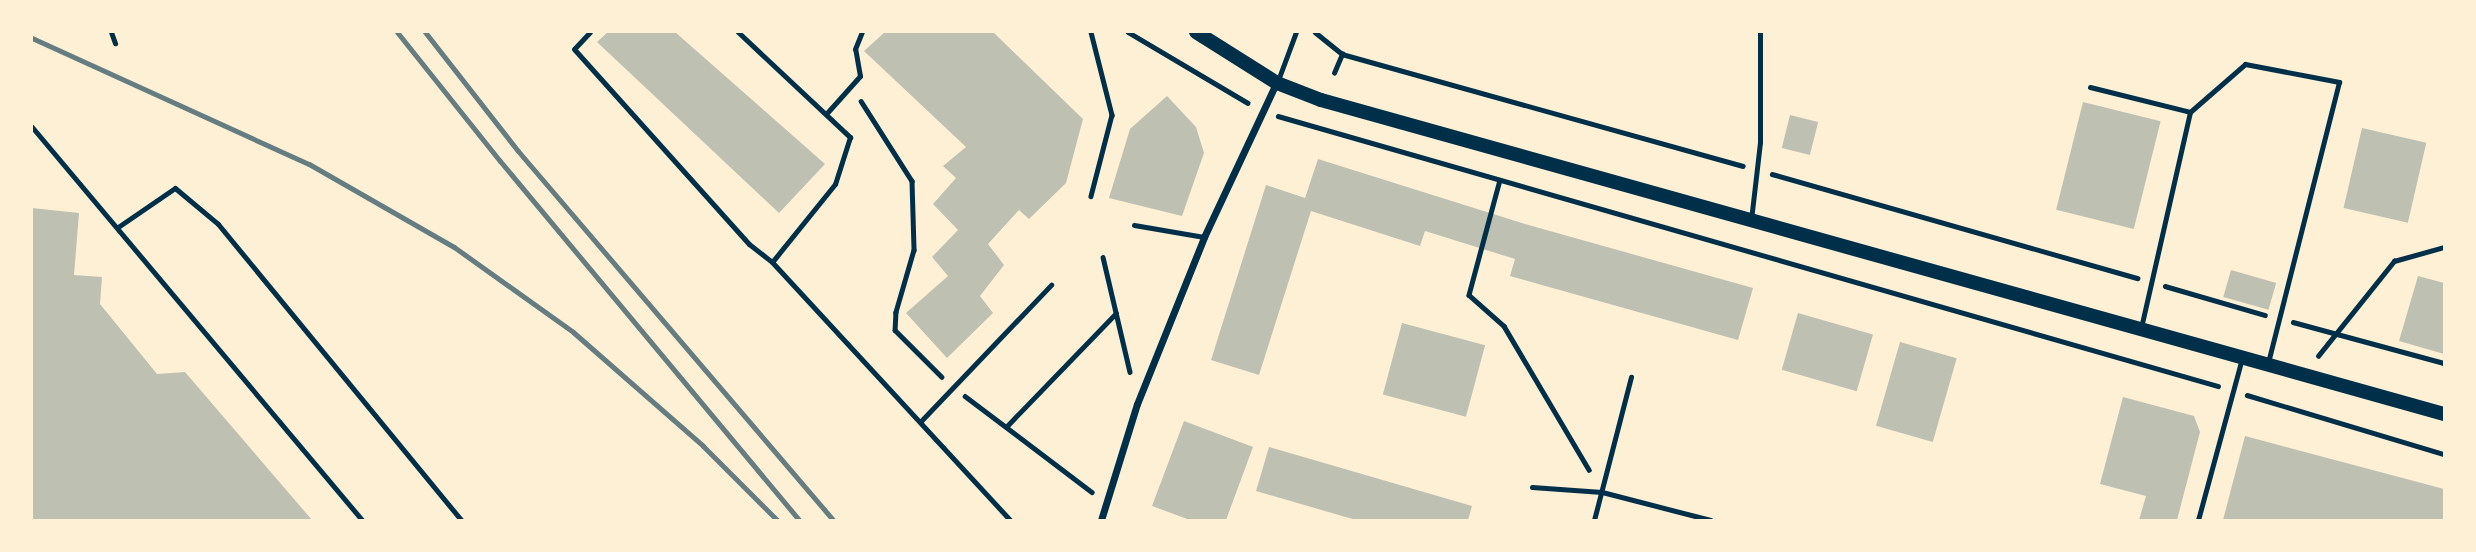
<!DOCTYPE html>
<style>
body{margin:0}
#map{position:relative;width:2476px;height:552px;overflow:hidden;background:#fdf0d5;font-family:"Open Sans",sans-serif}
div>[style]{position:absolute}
.building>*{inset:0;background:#bec0b2;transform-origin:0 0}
.path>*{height:4.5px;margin:-2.25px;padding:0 2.25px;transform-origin:2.25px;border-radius:2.25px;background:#003049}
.service>*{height:5px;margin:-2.5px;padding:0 2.5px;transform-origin:2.5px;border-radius:2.5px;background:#003049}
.minor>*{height:7px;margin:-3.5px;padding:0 3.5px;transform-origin:3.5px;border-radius:3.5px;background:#003049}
.secondary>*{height:14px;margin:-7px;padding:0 7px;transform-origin:7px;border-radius:7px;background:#003049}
.rail>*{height:5px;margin:-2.5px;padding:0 2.5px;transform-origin:2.5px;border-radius:2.5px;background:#657d81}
span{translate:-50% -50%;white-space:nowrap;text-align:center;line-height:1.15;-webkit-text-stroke:7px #fdf0d5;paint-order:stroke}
.frame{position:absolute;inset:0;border:33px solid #fdf0d5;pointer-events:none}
</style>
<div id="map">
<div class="building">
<i style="clip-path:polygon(608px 32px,675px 32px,825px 164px,779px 213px,597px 42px)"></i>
<i style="clip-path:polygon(885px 32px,993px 32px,1083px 119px,1066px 183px,1029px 219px,1019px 210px,988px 244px,1004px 265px,980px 296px,993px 313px,947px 358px,906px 313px,948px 276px,932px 257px,958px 230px,933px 204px,956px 178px,943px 166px,966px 147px,864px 51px)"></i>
<i style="clip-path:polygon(1167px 96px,1196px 127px,1204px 153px,1182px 216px,1109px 198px,1130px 129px)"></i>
<i style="left:2083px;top:102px;width:80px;height:111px;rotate:14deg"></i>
<i style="left:1790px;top:115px;width:29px;height:34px;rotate:14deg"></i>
<i style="left:2362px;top:128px;width:66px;height:82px;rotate:13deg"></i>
<i style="clip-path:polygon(1318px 159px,1525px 224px,1753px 288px,1738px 340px,1510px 276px,1515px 259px,1425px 231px,1420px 246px,1311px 211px,1259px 375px,1211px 360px,1266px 185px,1305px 198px)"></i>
<i style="clip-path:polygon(32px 208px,79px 213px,74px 275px,102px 277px,100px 304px,157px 374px,185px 372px,312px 520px,32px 520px)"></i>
<i style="left:2231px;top:270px;width:47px;height:28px;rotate:16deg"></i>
<i style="clip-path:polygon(2418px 276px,2444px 283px,2444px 354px,2399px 341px)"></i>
<i style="left:1798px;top:313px;width:78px;height:59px;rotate:16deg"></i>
<i style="left:1402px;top:323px;width:86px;height:74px;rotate:15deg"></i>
<i style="left:1900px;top:342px;width:59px;height:87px;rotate:16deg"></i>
<i style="clip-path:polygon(2123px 397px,2194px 416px,2200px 432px,2177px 520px,2139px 520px,2146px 496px,2100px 484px)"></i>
<i style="clip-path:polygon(1184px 421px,1253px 447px,1226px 520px,1190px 520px,1152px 506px)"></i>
<i style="clip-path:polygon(2245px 436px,2444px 489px,2444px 520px,2223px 520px)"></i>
<i style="clip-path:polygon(1269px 447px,1472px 506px,1468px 520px,1356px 520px,1256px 491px)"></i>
</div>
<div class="path">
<i style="left:1091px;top:32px;width:86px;rotate:75.8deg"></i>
<i style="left:1112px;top:115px;width:84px;rotate:104.5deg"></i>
<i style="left:1128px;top:32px;width:139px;rotate:30.6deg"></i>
<i style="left:1315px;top:32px;width:35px;rotate:39deg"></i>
<i style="left:1342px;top:54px;width:416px;rotate:15.6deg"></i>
<i style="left:1334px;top:73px;width:21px;rotate:-67deg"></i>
<i style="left:861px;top:101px;width:95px;rotate:57.5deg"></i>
<i style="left:912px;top:181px;width:69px;rotate:88.3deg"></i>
<i style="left:914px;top:250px;width:65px;rotate:106.2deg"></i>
<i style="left:896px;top:312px;width:18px;rotate:93deg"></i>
<i style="left:895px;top:330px;width:66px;rotate:45deg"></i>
<i style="left:1278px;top:116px;width:978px;rotate:16.03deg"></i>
<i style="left:1772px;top:174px;width:380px;rotate:15.9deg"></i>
<i style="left:1500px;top:180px;width:119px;rotate:105.1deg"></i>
<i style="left:1469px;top:295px;width:47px;rotate:41.5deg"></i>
<i style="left:1504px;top:326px;width:167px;rotate:59.4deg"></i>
<i style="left:1103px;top:257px;width:118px;rotate:76.8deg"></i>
<i style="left:2165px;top:286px;width:104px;rotate:16.2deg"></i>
<i style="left:2293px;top:322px;width:156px;rotate:15.2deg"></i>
<i style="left:2318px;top:356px;width:122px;rotate:-51.3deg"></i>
<i style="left:2394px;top:261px;width:52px;rotate:-15.6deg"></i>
<i style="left:2247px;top:395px;width:206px;rotate:16.7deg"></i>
<i style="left:965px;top:396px;width:159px;rotate:37.1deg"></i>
<i style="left:1006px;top:427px;width:158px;rotate:-46deg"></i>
</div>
<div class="service">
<i style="left:111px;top:32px;width:12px;rotate:70deg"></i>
<i style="left:590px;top:32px;width:23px;rotate:133deg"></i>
<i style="left:574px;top:49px;width:262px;rotate:48.1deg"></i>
<i style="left:749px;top:244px;width:29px;rotate:38deg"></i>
<i style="left:738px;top:32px;width:154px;rotate:43.2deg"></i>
<i style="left:850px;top:137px;width:49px;rotate:107.7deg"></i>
<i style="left:835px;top:184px;width:100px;rotate:128.9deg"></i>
<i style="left:772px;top:262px;width:351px;rotate:47.3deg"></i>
<i style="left:1277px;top:83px;width:54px;rotate:-69.6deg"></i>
<i style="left:2090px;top:87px;width:103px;rotate:14deg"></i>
<i style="left:2190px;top:112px;width:221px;rotate:102.8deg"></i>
<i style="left:2190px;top:112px;width:73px;rotate:-41.1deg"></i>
<i style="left:2245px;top:64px;width:96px;rotate:10.8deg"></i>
<i style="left:2339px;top:82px;width:289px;rotate:104.2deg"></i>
<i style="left:826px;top:114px;width:51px;rotate:-48.2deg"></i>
<i style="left:860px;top:76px;width:27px;rotate:-100deg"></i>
<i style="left:855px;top:49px;width:18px;rotate:-68deg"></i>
<i style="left:32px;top:127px;width:513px;rotate:49.98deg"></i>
<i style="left:1751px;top:220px;width:79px;rotate:-83.4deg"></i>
<i style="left:1760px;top:142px;width:110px;rotate:-90deg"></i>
<i style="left:1134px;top:225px;width:71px;rotate:9.7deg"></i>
<i style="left:118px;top:227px;width:69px;rotate:-34.4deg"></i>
<i style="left:175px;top:188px;width:56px;rotate:39.9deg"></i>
<i style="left:218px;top:224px;width:383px;rotate:50.6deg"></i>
<i style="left:920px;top:422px;width:190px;rotate:-46.3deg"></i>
<i style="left:1532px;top:487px;width:70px;rotate:4.1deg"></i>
<i style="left:1602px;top:492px;width:112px;rotate:14.5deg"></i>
<i style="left:1594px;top:520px;width:148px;rotate:-75.5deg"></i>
<i style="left:2198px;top:520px;width:168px;rotate:-74.8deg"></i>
</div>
<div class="minor">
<i style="left:1101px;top:520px;width:121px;rotate:-72.8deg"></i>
<i style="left:1137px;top:404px;width:180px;rotate:-68.1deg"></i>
<i style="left:1204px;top:237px;width:170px;rotate:-64.9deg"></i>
</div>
<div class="secondary">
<i style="left:1196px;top:32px;width:96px;rotate:32.2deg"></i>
<i style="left:1277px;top:83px;width:47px;rotate:21.1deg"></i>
<i style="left:1321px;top:100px;width:1166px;rotate:15.62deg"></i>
</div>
<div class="rail">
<i style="left:397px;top:32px;width:165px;rotate:51.4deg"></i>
<i style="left:500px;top:161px;width:467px;rotate:50.2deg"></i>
<i style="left:425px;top:32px;width:151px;rotate:52deg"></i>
<i style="left:518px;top:151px;width:485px;rotate:49.5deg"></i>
<i style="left:32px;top:38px;width:304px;rotate:24.5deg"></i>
<i style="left:309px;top:164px;width:167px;rotate:29.8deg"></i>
<i style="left:454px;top:247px;width:146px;rotate:35.5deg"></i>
<i style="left:573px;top:332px;width:173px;rotate:41.2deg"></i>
<i style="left:703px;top:446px;width:105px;rotate:45deg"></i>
</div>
<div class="frame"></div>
</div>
